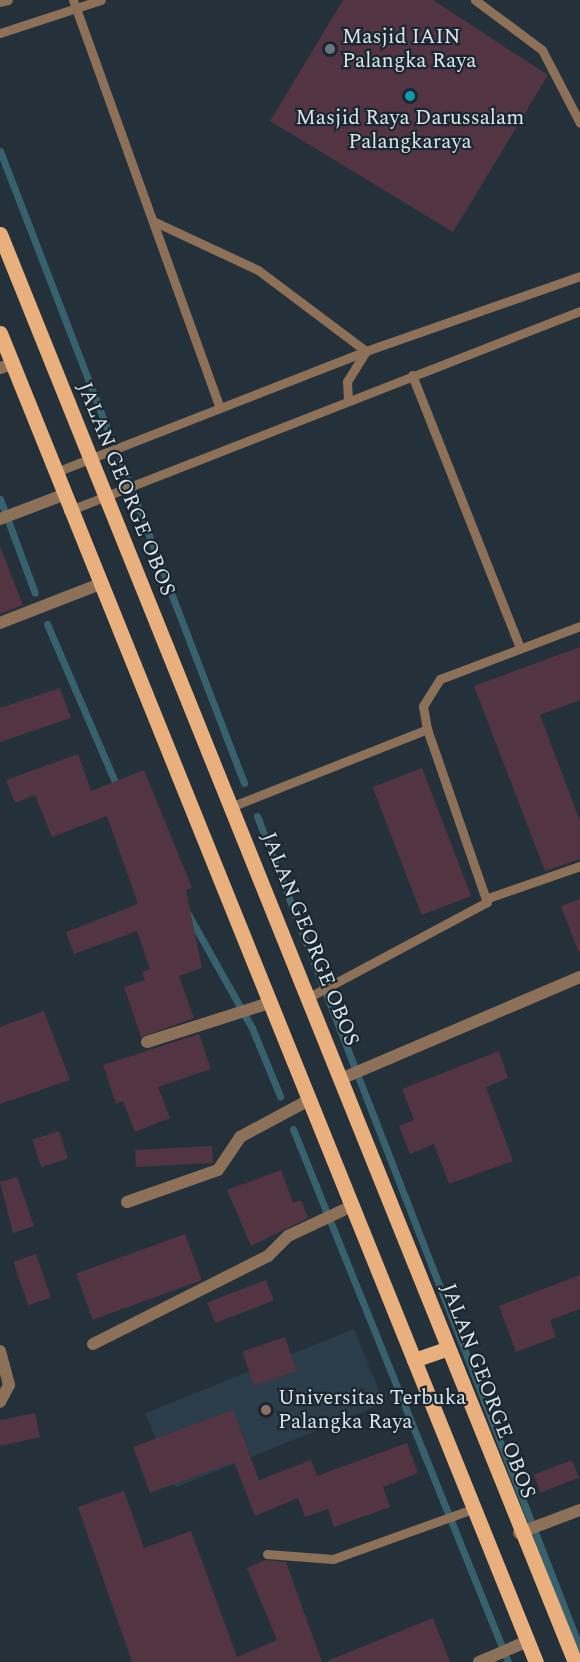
<!DOCTYPE html>
<style>
body{margin:0}
#map{position:relative;width:580px;height:1662px;overflow:hidden;background:#24313a;font-family:Spectral,serif}
div>[style]{position:absolute}
.built>*{inset:0;background:#2b3d4a;transform-origin:0 0}
.stream>*{height:7px;margin:-3.5px;padding:0 3.5px;transform-origin:3.5px;border-radius:3.5px;background:#37616c}
.building>*{inset:0;background:#533443;transform-origin:0 0}
.service>*{height:9px;margin:-4.5px;padding:0 4.5px;transform-origin:4.5px;border-radius:4.5px;background:#8c7058}
.minor>*{height:12px;margin:-6px;padding:0 6px;transform-origin:6px;border-radius:6px;background:#8c7058}
.primary>*{height:15px;margin:-7.5px;padding:0 7.5px;transform-origin:7.5px;border-radius:7.5px;background:#e9b07e}
.dots>*{width:16px;height:16px;translate:-50% -50%;box-sizing:border-box;border:3px solid #1a2730;border-radius:50%}
span{translate:-50% -50%;white-space:nowrap;text-align:center;line-height:1.15;-webkit-text-stroke:4.5px #1a2730;paint-order:stroke}
.poi-label{font-size:21px;color:#dbe4ea}
.left{translate:0 -50%;text-align:left}
.street-label{font-size:21px;color:#dbe4ea}
</style>
<div id="map">
<div class="built">
<i style="left:354px;top:1329px;width:80px;height:225px;rotate:68deg"></i>
</div>
<div class="stream">
<i style="left:0;top:151px;width:308px;rotate:68.9deg"></i>
<i style="left:120px;top:460px;width:346px;rotate:69deg"></i>
<i style="left:0;top:499px;width:100px;rotate:69.6deg"></i>
<i style="left:47px;top:624px;width:180px;rotate:66.7deg"></i>
<i style="left:257px;top:816px;width:892px;rotate:68.78deg"></i>
<i style="left:188px;top:914px;width:131px;rotate:60.7deg"></i>
<i style="left:252px;top:1028px;width:74px;rotate:67.6deg"></i>
<i style="left:293px;top:1129px;width:575px;rotate:68.03deg"></i>
</div>
<div class="building">
<i style="clip-path:polygon(343px 0,433px 0,548px 75px,453px 232px,270px 121px)"></i>
<i style="clip-path:polygon(0 546px,23px 605px,0 614px)"></i>
<i style="clip-path:polygon(580px 647px,580px 700px,540px 715px,580px 821px,580px 859px,545px 871px,474px 686px)"></i>
<i style="clip-path:polygon(60px 688px,71px 718px,0 742px,0 708px)"></i>
<i style="clip-path:polygon(78px 754px,91px 791px,144px 770px,192px 888px,186px 890px,202px 968px,179px 976px,194px 1018px,141px 1037px,124px 987px,145px 980px,142px 972px,150px 969px,137px 931px,74px 954px,66px 932px,138px 904px,107px 816px,52px 837px,35px 795px,15px 803px,6px 780px)"></i>
<i style="left:422px;top:768px;width:137px;height:53px;rotate:69deg"></i>
<i style="clip-path:polygon(580px 899px,580px 951px,578px 951px,561px 906px)"></i>
<i style="clip-path:polygon(44px 1011px,70px 1080px,0 1104px,0 1027px)"></i>
<i style="clip-path:polygon(199px 1034px,211px 1069px,158px 1087px,170px 1118px,135px 1132px,123px 1101px,116px 1104px,103px 1065px)"></i>
<i style="clip-path:polygon(499px 1051px,508px 1078px,486px 1087px,513px 1161px,449px 1184px,434px 1144px,410px 1154px,399px 1126px,414px 1120px,402px 1089px)"></i>
<i style="left:59px;top:1131px;width:29px;height:28px;rotate:72deg"></i>
<i style="left:212px;top:1146px;width:17px;height:77px;rotate:87deg"></i>
<i style="clip-path:polygon(281px 1170px,293px 1203px,301px 1200px,308px 1218px,251px 1246px,227px 1190px)"></i>
<i style="clip-path:polygon(17px 1177px,34px 1226px,13px 1233px,0 1182px)"></i>
<i style="left:185px;top:1234px;width:49px;height:116px;rotate:70deg"></i>
<i style="left:36px;top:1254px;width:46px;height:24px;rotate:71deg"></i>
<i style="clip-path:polygon(580px 1275px,580px 1309px,550px 1320px,556px 1337px,516px 1352px,499px 1306px)"></i>
<i style="left:266px;top:1280px;width:22px;height:63px;rotate:69deg"></i>
<i style="left:285px;top:1337px;width:36px;height:45px;rotate:71deg"></i>
<i style="clip-path:polygon(233px 1410px,259px 1480px,311px 1460px,317px 1476px,407px 1443px,418px 1473px,383px 1487px,390px 1507px,334px 1527px,328px 1509px,305px 1517px,298px 1498px,255px 1516px,234px 1462px,150px 1493px,133px 1447px)"></i>
<i style="clip-path:polygon(35px 1413px,40px 1437px,0 1446px,0 1420px)"></i>
<i style="left:572px;top:1460px;width:19px;height:41px;rotate:69deg"></i>
<i style="clip-path:polygon(124px 1491px,144px 1548px,191px 1531px,237px 1657px,277px 1640px,247px 1568px,265px 1560px,286px 1562px,322px 1662px,132px 1662px,78px 1507px)"></i>
<i style="clip-path:polygon(433px 1618px,450px 1662px,327px 1662px,327px 1661px)"></i>
</div>
<div class="service">
<i style="left:73px;top:0;width:431px;rotate:70.2deg"></i>
<i style="left:475px;top:0;width:84px;rotate:36.7deg"></i>
<i style="left:542px;top:50px;width:82px;rotate:62.5deg"></i>
<i style="left:0;top:2px;width:8px;rotate:-14deg"></i>
<i style="left:0;top:33px;width:106px;rotate:-18.1deg"></i>
<i style="left:153px;top:221px;width:116px;rotate:25deg"></i>
<i style="left:258px;top:270px;width:135px;rotate:36.9deg"></i>
<i style="left:366px;top:351px;width:36px;rotate:122deg"></i>
<i style="left:347px;top:381px;width:18px;rotate:87deg"></i>
<i style="left:412px;top:375px;width:294px;rotate:68.4deg"></i>
<i style="left:56px;top:472px;width:333px;rotate:-21.3deg"></i>
<i style="left:366px;top:351px;width:227px;rotate:-19.3deg"></i>
<i style="left:68px;top:511px;width:550px;rotate:-21.34deg"></i>
<i style="left:427px;top:729px;width:23px;rotate:-100deg"></i>
<i style="left:423px;top:706px;width:32px;rotate:-58deg"></i>
<i style="left:440px;top:679px;width:150px;rotate:-20.7deg"></i>
<i style="left:233px;top:806px;width:209px;rotate:-21.6deg"></i>
<i style="left:427px;top:729px;width:183px;rotate:70.9deg"></i>
<i style="left:487px;top:902px;width:200px;rotate:151.9deg"></i>
<i style="left:488px;top:898px;width:97px;rotate:-19.2deg"></i>
<i style="left:267px;top:1554px;width:66px;rotate:4.3deg"></i>
<i style="left:333px;top:1559px;width:149px;rotate:-19.7deg"></i>
</div>
<div class="minor">
<i style="left:0;top:368px;width:13px;rotate:-18deg"></i>
<i style="left:0;top:519px;width:67px;rotate:-20.9deg"></i>
<i style="left:0;top:623px;width:107px;rotate:-21.3deg"></i>
<i style="left:147px;top:1042px;width:128px;rotate:-17.7deg"></i>
<i style="left:343px;top:1078px;width:258px;rotate:-23.1deg"></i>
<i style="left:127px;top:1202px;width:96px;rotate:-19.4deg"></i>
<i style="left:218px;top:1170px;width:40px;rotate:-56deg"></i>
<i style="left:240px;top:1137px;width:78px;rotate:-28.2deg"></i>
<i style="left:93px;top:1344px;width:196px;rotate:-26.7deg"></i>
<i style="left:268px;top:1256px;width:28px;rotate:-45deg"></i>
<i style="left:288px;top:1236px;width:71px;rotate:-25.1deg"></i>
<i style="left:0;top:1351px;width:35px;rotate:75deg"></i>
<i style="left:9px;top:1385px;width:19px;rotate:118deg"></i>
<i style="left:519px;top:1533px;width:65px;rotate:-20.7deg"></i>
<i style="left:479px;top:1662px;width:53px;rotate:-23.2deg"></i>
</div>
<div class="primary">
<i style="left:0;top:234px;width:1539px;rotate:68.07deg"></i>
<i style="left:0;top:333px;width:1433px;rotate:68.04deg"></i>
<i style="left:414px;top:1360px;width:36px;rotate:-19deg"></i>
</div>
<div class="dots">
<i style="left:330px;top:49px;background:#6b7280"></i>
<i style="left:410px;top:96px;background:#0f9aa8"></i>
<i style="left:266px;top:1410px;background:#8d6e63"></i>
</div>
<div class="poi-label">
<span class="left" style="left:342px;top:49px">Masjid IAIN<br>Palangka Raya</span>
<span style="left:410px;top:130px">Masjid Raya Darussalam<br>Palangkaraya</span>
<span class="left" style="left:278px;top:1410px">Universitas Terbuka<br>Palangka Raya</span>
</div>
<div class="street-label">
<span style="left:126px;top:489px;rotate:68deg">JALAN GEORGE OBOS</span>
<span style="left:310px;top:939px;rotate:68deg">JALAN GEORGE OBOS</span>
<span style="left:488px;top:1391px;rotate:69deg">JALAN GEORGE OBOS</span>
</div>
</div>
